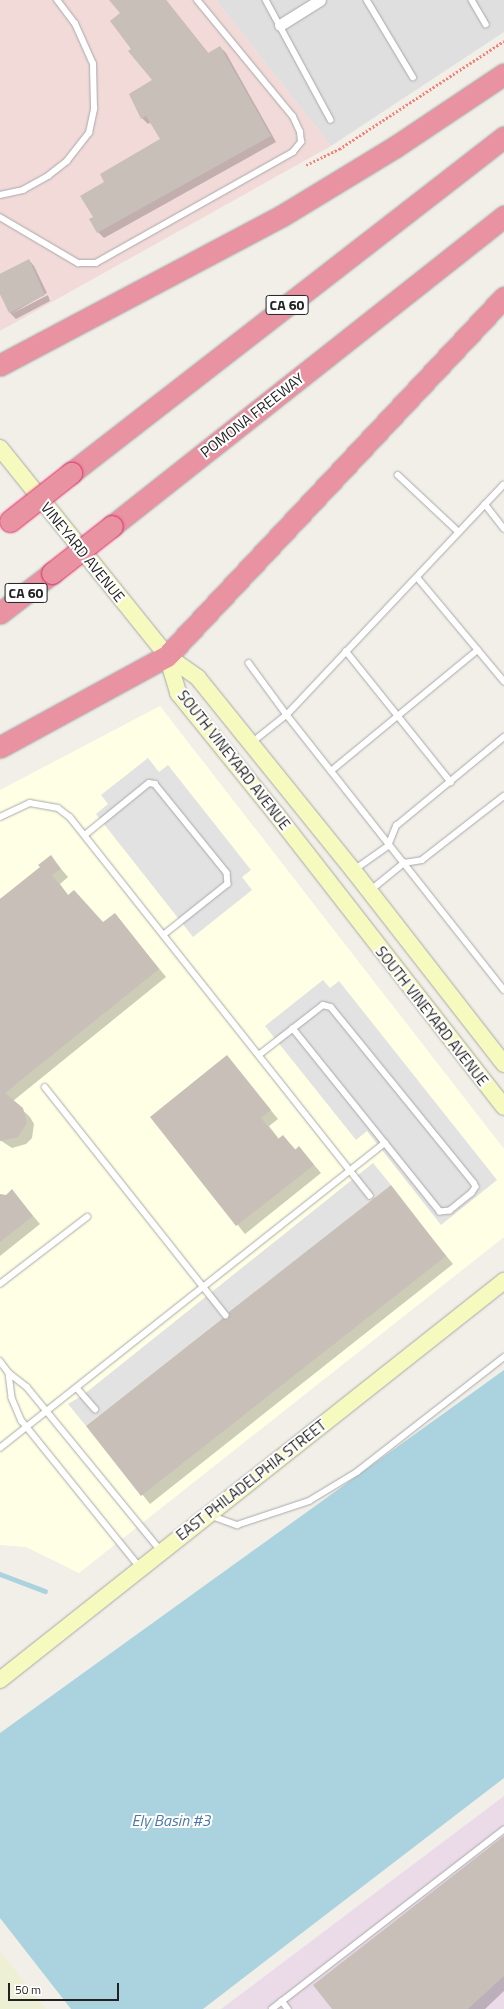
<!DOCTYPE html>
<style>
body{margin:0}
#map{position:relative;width:504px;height:2009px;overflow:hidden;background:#f2efe9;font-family:"Titillium Web",sans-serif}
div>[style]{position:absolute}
.residential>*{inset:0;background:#e0dfdf}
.commercial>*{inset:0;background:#f2dad9}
.industrial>*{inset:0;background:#ebdbe8}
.education>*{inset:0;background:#ffffe5}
.farmland>*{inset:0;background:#eef0d5}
.parking>*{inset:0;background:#e2e2e2}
.water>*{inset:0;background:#aad3df}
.shadow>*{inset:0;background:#0003}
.stream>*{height:4.5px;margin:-2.25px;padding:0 2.25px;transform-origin:2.25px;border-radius:2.25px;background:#aad3df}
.building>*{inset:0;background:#c7bfb8}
.path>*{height:2.5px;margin-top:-1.25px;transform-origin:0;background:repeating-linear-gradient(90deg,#fa8072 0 2px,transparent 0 4px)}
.roads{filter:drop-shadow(0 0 1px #a9a9a9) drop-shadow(0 0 1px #a9a9a9)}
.lane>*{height:5.5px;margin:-2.75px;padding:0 2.75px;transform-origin:2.75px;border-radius:2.75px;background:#fff}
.street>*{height:11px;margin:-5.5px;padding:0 5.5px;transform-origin:5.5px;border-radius:5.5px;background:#fff}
.secondary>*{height:16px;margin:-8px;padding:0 8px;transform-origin:8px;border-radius:8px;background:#f7fabf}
.highway>*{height:21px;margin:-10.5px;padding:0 10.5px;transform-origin:10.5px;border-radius:10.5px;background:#e892a2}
.bridges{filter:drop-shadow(0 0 1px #dc2a67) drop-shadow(0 0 1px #dc2a67)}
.highway-bridge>*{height:21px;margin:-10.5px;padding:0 10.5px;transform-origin:10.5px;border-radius:10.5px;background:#e892a2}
span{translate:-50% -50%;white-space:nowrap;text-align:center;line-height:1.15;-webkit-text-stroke:4px #fff;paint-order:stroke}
.shield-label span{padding:1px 3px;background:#fff;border:1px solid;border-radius:3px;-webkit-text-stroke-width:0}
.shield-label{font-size:14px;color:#222;font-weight:700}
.street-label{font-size:15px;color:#222}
.water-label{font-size:16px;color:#4a7aab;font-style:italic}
.scale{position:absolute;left:8px;top:1983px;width:111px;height:18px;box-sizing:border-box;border:2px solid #222;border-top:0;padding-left:5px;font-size:12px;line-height:14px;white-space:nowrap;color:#222;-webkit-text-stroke:3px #fff;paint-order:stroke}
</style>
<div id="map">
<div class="residential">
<i style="clip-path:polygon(216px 0,504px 0,504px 32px,331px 146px)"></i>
</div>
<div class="commercial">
<i style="clip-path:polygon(0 0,216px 0,331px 146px,0 331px)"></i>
</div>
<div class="industrial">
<i style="clip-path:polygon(504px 1796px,504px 2009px,221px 2009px)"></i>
</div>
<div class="education">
<i style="clip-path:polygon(160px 706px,504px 1149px,504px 1237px,79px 1573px,26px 1547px,0 1545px,0 790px)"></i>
</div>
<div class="farmland">
<i style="clip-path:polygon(0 1951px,46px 2009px,0 2009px)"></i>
</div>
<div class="parking">
<i style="clip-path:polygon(148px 758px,159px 772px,168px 765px,251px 870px,242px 877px,252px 890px,193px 937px,96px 814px,108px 804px,101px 795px)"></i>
<i style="clip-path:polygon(323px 980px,330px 988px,339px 981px,497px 1180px,441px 1225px,367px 1131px,356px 1140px,265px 1026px)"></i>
<i style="clip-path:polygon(373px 1163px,391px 1185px,86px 1426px,68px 1404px,83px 1395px)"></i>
</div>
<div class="water">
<i style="clip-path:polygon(504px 1370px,504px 1778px,203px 2009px,71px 2009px,0 1918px,0 1733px)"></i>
</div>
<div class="shadow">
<i style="clip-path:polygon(110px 0,166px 0,209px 54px,220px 47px,226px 53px,276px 142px,104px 238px,98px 232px,94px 218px,105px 182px,161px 139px,151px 122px,148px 124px,142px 118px,130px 94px,153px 80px,132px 49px,121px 13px)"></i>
<i style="clip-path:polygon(29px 260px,34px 266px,47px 293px,11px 314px,0 294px,0 274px)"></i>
<i style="clip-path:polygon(48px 295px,50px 301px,16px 319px,11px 314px)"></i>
<i style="clip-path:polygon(50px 856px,68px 877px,60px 884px,68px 895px,104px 923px,115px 914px,166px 977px,13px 1101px,30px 1117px,34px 1124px,32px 1138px,26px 1144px,12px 1148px,0 1140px,0 899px,42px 868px)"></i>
<i style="clip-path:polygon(227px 1057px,278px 1119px,269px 1126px,279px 1139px,283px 1136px,296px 1150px,299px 1147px,321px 1173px,245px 1234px,151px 1117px)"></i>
<i style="clip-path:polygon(390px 1187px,453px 1264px,150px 1504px,87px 1426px,229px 1320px)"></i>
<i style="clip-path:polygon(12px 1191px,40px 1224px,0 1256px,0 1195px,7px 1196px)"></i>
<i style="clip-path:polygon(504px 1838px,504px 1991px,485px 2009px,333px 2009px)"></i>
</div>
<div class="stream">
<i style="left:0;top:1574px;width:48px;rotate:20.7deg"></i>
</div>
<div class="building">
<i style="clip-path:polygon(109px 0,166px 0,208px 53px,220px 46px,271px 136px,97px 233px,89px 219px,93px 217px,80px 196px,104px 182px,100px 174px,160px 139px,146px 116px,141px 119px,129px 94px,152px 80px,128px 51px,131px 49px,110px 21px,120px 13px)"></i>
<i style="clip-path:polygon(29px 259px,45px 295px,9px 313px,0 294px,0 274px)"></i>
<i style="clip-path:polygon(51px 855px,61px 869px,52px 875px,68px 895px,74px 890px,103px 922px,115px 913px,159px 969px,5px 1093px,23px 1108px,27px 1123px,18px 1137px,0 1141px,0 899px,40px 867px,38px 865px)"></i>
<i style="clip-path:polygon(227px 1055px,271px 1110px,261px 1118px,278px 1139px,283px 1135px,295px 1150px,299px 1146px,314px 1165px,236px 1226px,150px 1117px)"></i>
<i style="clip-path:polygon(391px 1185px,446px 1256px,141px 1496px,86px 1426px,223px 1318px,228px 1319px,229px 1312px)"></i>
<i style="clip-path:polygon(12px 1189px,33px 1216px,0 1242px,0 1194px,6px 1195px)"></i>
<i style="clip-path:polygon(504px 1836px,504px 1976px,468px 2009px,332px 2009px,313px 1985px)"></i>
</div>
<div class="path">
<i style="left:306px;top:165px;width:37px;rotate:-26deg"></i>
<i style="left:339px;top:149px;width:197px;rotate:-33.2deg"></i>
</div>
<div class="roads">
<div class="lane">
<i style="left:266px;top:0;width:136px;rotate:61.6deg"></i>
<i style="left:367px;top:0;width:90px;rotate:59.1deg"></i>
<i style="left:472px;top:0;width:28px;rotate:60deg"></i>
<i style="left:0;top:195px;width:24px;rotate:-12deg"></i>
<i style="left:23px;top:190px;width:29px;rotate:-29deg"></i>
<i style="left:48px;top:176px;width:24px;rotate:-38deg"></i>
<i style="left:67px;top:161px;width:36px;rotate:-52deg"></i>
<i style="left:89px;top:133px;width:25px;rotate:-78deg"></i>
<i style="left:94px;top:109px;width:45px;rotate:-91.3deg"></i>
<i style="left:93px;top:64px;width:44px;rotate:-114.2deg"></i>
<i style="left:75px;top:24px;width:30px;rotate:-127deg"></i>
<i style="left:0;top:217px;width:91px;rotate:30.5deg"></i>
<i style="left:78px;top:263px;width:18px"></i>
<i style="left:96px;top:263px;width:226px;rotate:-29.4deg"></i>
<i style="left:293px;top:152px;width:13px;rotate:-51deg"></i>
<i style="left:301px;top:142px;width:10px;rotate:-96deg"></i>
<i style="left:300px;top:132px;width:17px;rotate:-115deg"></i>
<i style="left:293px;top:117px;width:151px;rotate:-129.4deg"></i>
<i style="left:398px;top:475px;width:83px;rotate:43.1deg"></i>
<i style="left:504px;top:485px;width:316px;rotate:133.3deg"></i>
<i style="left:287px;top:715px;width:350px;rotate:51.7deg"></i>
<i style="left:485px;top:504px;width:31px;rotate:52deg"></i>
<i style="left:417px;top:577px;width:136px;rotate:50.1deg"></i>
<i style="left:346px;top:651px;width:168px;rotate:51.3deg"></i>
<i style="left:249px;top:663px;width:64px;rotate:53.8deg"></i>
<i style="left:287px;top:715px;width:45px;rotate:141.3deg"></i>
<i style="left:331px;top:771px;width:190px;rotate:-39.5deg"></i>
<i style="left:0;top:817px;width:33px;rotate:-25deg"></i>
<i style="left:30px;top:803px;width:28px;rotate:10deg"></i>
<i style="left:58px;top:808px;width:15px;rotate:37deg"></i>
<i style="left:70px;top:817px;width:483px;rotate:51.6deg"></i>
<i style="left:85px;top:835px;width:82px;rotate:-39.1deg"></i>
<i style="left:149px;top:783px;width:6px;rotate:9deg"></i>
<i style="left:155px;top:784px;width:114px;rotate:51deg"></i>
<i style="left:227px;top:873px;width:11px;rotate:85deg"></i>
<i style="left:228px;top:884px;width:82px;rotate:141.4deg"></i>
<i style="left:354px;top:870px;width:42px;rotate:-35.2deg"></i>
<i style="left:388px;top:846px;width:22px;rotate:-68deg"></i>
<i style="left:396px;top:826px;width:140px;rotate:-39.5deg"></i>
<i style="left:371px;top:890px;width:43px;rotate:-39.3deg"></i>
<i style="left:404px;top:863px;width:18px;rotate:-9deg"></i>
<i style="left:422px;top:860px;width:104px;rotate:-38deg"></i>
<i style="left:259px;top:1055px;width:81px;rotate:-38deg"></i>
<i style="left:323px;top:1005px;width:8px;rotate:14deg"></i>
<i style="left:331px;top:1007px;width:227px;rotate:50.9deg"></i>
<i style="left:474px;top:1183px;width:4px;rotate:63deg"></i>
<i style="left:476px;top:1187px;width:7px;rotate:124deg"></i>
<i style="left:472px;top:1193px;width:28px;rotate:141deg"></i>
<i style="left:450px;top:1211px;width:10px;rotate:174deg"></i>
<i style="left:440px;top:1212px;width:235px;rotate:-128.8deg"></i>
<i style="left:45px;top:1087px;width:291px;rotate:51.6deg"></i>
<i style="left:0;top:1284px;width:110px;rotate:-37.6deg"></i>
<i style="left:0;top:1361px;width:15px;rotate:53deg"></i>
<i style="left:9px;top:1373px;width:23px;rotate:38deg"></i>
<i style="left:27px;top:1387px;width:212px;rotate:50.7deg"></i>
<i style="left:9px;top:1373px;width:25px;rotate:83deg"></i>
<i style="left:12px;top:1398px;width:25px;rotate:67deg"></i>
<i style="left:22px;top:1421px;width:188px;rotate:51.1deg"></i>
<i style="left:77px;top:1388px;width:28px;rotate:49deg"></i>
<i style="left:0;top:1448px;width:491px;rotate:-38.4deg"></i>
<i style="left:212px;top:1516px;width:27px;rotate:20deg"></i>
<i style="left:237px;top:1525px;width:76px;rotate:-18.4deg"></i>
<i style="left:309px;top:1501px;width:56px;rotate:-31.1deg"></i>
<i style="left:357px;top:1472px;width:187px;rotate:-38deg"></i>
<i style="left:282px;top:2001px;width:10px;rotate:53deg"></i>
<i style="left:272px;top:2009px;width:293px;rotate:-37.7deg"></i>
</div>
<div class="street">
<i style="left:280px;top:25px;width:47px;rotate:-32deg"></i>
</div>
<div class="secondary">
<i style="left:0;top:448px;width:267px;rotate:51.2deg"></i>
<i style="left:167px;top:656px;width:38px;rotate:35deg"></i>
<i style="left:198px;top:678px;width:247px;rotate:51.1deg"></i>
<i style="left:353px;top:870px;width:246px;rotate:52.1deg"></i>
<i style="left:167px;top:656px;width:39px;rotate:73deg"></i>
<i style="left:178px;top:693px;width:156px;rotate:51deg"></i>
<i style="left:276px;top:814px;width:371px;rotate:52.1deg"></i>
<i style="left:0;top:1680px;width:643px;rotate:-38.37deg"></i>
</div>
<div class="highway">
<i style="left:0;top:365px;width:320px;rotate:-27.9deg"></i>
<i style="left:283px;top:215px;width:131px;rotate:-31.3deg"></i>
<i style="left:395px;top:147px;width:131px;rotate:-33.8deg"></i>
<i style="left:71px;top:473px;width:548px;rotate:-37.81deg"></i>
<i style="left:112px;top:526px;width:500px;rotate:-38.3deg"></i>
<i style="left:0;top:613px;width:66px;rotate:-37.6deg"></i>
<i style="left:0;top:747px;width:190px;rotate:-28.6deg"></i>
<i style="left:167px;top:656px;width:492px;rotate:-46.8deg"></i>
</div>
</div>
<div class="bridges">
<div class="highway-bridge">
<i style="left:10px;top:521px;width:78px;rotate:-38.2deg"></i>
<i style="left:52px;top:573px;width:76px;rotate:-38.1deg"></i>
</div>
</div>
<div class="shield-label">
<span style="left:287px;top:305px">CA 60</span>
<span style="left:26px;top:593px">CA 60</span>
</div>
<div class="street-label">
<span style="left:252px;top:415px;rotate:-38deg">POMONA FREEWAY</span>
<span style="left:83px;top:552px;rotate:51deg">VINEYARD AVENUE</span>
<span style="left:234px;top:760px;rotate:52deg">SOUTH VINEYARD AVENUE</span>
<span style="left:432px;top:1016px;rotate:52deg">SOUTH VINEYARD AVENUE</span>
<span style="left:251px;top:1480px;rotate:-38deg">EAST PHILADELPHIA STREET</span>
</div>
<div class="water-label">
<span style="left:171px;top:1820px">Ely Basin #3</span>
</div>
<div class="scale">50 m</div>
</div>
